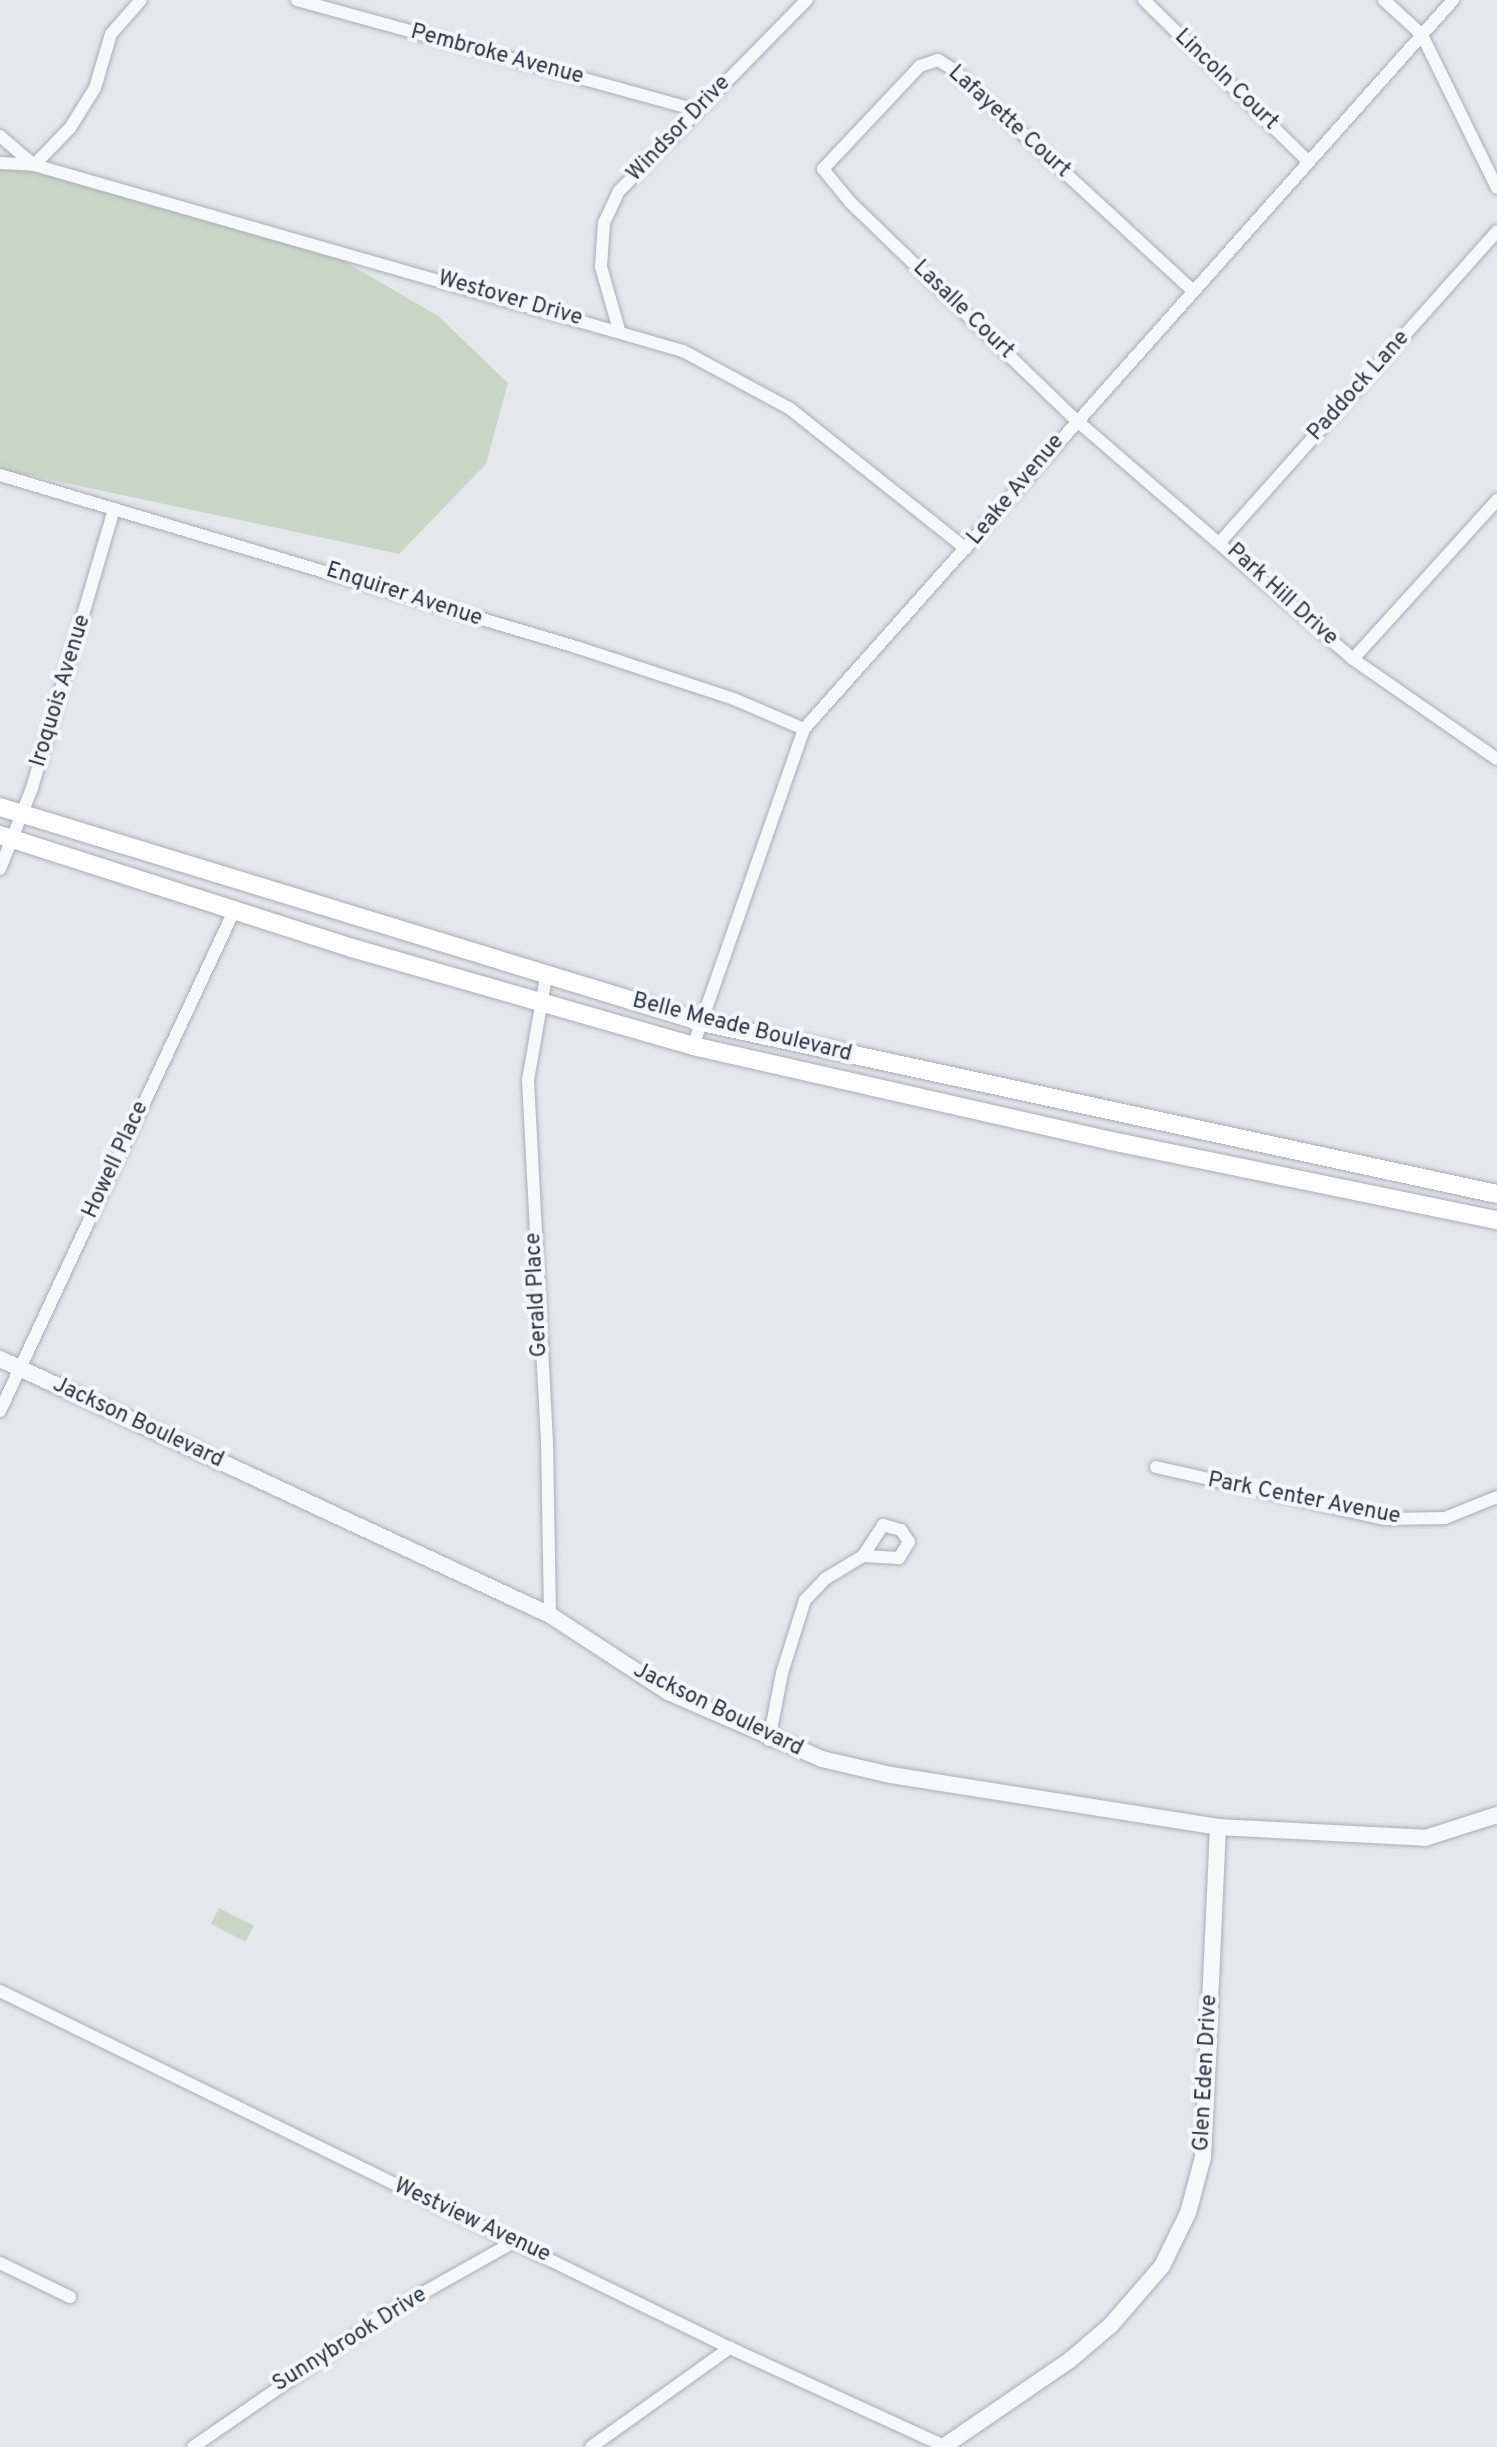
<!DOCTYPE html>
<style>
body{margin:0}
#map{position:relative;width:1497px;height:2447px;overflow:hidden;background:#e4e7ec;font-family:Overpass,sans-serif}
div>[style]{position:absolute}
.green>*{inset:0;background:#c9d6c5;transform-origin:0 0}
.roads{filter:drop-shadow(0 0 2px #a9aeb7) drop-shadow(0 0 2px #a9aeb7)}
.minor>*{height:12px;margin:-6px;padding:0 6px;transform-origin:6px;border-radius:6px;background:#f7f8fa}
.tertiary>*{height:16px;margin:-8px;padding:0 8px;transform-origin:8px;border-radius:8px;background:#f7f8fa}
.secondary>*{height:18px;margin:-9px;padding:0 9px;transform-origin:9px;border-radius:9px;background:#fff}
span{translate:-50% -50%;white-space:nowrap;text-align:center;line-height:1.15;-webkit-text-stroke:8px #f4f6f9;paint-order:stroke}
.street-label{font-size:22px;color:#2b3445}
</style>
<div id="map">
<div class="green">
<i style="clip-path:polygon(34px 165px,313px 243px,438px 316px,508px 383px,486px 464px,399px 554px,0 469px,0 169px)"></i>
<i style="left:219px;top:1908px;width:39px;height:18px;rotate:27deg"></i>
</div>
<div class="roads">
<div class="minor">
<i style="left:297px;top:0;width:415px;rotate:15.4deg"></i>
<i style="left:1144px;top:0;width:230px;rotate:44.5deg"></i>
<i style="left:1384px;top:0;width:52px;rotate:42.6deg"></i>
<i style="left:1422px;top:35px;width:170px;rotate:63.9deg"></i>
<i style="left:0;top:136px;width:45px;rotate:40.5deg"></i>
<i style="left:34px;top:165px;width:52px;rotate:-45.8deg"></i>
<i style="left:70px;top:128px;width:47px;rotate:-58deg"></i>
<i style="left:95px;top:88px;width:56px;rotate:-73.5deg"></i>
<i style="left:111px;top:34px;width:45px;rotate:-48.6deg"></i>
<i style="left:0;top:163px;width:34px;rotate:3deg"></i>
<i style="left:34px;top:165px;width:675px;rotate:15.99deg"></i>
<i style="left:683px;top:351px;width:120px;rotate:28.3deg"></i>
<i style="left:789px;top:408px;width:226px;rotate:38.5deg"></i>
<i style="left:1192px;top:290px;width:324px;rotate:-137.3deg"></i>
<i style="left:954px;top:70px;width:19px;rotate:-148deg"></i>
<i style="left:938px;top:60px;width:19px;rotate:162deg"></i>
<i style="left:920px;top:66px;width:141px;rotate:133.3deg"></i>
<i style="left:823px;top:169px;width:43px;rotate:50.7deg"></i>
<i style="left:850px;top:202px;width:314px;rotate:44deg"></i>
<i style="left:1076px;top:420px;width:366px;rotate:40.8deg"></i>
<i style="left:1353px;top:659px;width:175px;rotate:34.8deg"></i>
<i style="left:619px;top:330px;width:66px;rotate:-105.9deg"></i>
<i style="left:601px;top:267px;width:44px;rotate:-86.1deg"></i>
<i style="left:604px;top:223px;width:35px;rotate:-65deg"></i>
<i style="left:619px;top:191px;width:268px;rotate:-45.5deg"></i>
<i style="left:0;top:475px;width:601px;rotate:16.63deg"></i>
<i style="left:576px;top:647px;width:166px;rotate:18.2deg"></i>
<i style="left:734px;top:699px;width:76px;rotate:23.2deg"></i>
<i style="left:1221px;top:541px;width:415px;rotate:-48.3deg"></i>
<i style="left:1353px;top:659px;width:215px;rotate:-47.8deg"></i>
<i style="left:0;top:869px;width:87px;rotate:-68.4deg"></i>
<i style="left:32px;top:788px;width:291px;rotate:-73.6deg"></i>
<i style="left:546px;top:977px;width:105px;rotate:99.9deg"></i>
<i style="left:528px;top:1080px;width:362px;rotate:87deg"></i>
<i style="left:547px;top:1442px;width:173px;rotate:89deg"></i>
<i style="left:693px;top:1046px;width:336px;rotate:-70.7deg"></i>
<i style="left:804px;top:729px;width:976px;rotate:-48.32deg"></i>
<i style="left:0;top:1411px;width:552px;rotate:-64.92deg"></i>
<i style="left:1156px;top:1467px;width:235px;rotate:12.8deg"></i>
<i style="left:1385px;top:1519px;width:60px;rotate:-1deg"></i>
<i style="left:1445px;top:1518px;width:56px;rotate:-22deg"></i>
<i style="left:769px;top:1740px;width:68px;rotate:-79deg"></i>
<i style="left:782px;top:1673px;width:77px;rotate:-72.5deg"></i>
<i style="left:805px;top:1600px;width:29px;rotate:-46deg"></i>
<i style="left:825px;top:1579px;width:44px;rotate:-31.2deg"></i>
<i style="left:863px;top:1556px;width:37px;rotate:-57deg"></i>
<i style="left:883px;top:1525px;width:19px;rotate:16deg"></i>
<i style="left:901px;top:1530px;width:14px;rotate:56deg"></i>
<i style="left:909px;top:1542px;width:19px;rotate:122deg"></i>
<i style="left:899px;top:1558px;width:36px;rotate:-177deg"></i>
<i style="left:0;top:1991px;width:813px;rotate:26.06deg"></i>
<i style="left:730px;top:2348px;width:238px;rotate:24.6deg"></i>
<i style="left:0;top:2263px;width:78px;rotate:25.9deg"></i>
<i style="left:193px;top:2447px;width:238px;rotate:-34.6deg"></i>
<i style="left:389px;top:2312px;width:141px;rotate:-29.3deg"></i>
<i style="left:591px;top:2447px;width:171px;rotate:-35.5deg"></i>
</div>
<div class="tertiary">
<i style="left:0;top:1359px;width:607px;rotate:24.96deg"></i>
<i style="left:550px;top:1615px;width:141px;rotate:33.1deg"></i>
<i style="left:668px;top:1692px;width:168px;rotate:23.5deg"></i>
<i style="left:822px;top:1759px;width:71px;rotate:13.1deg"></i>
<i style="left:891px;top:1775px;width:331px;rotate:9deg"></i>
<i style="left:1218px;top:1827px;width:207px;rotate:3deg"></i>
<i style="left:1425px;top:1838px;width:76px;rotate:-17.7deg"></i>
<i style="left:943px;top:2447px;width:154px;rotate:-34.4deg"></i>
<i style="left:1070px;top:2360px;width:54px;rotate:-40.5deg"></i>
<i style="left:1111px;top:2325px;width:78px;rotate:-49.2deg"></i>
<i style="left:1162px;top:2266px;width:59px;rotate:-63.9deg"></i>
<i style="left:1188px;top:2213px;width:58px;rotate:-75deg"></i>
<i style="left:1203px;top:2157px;width:330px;rotate:-87.4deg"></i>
</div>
<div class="secondary">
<i style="left:0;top:807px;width:734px;rotate:17.03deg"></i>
<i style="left:702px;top:1022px;width:813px;rotate:12.21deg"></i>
<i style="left:0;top:835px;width:370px;rotate:17.8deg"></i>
<i style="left:352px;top:948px;width:355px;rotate:16deg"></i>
<i style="left:693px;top:1046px;width:429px;rotate:12.8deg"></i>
<i style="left:1111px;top:1141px;width:394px;rotate:11.6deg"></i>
</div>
</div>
<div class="street-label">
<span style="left:497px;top:55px;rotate:15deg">Pembroke Avenue</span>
<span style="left:1226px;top:80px;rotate:44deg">Lincoln Court</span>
<span style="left:1009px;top:122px;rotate:42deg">Lafayette Court</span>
<span style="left:679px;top:129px;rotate:-46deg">Windsor Drive</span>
<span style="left:510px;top:299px;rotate:16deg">Westover Drive</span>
<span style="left:963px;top:310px;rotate:44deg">Lasalle Court</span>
<span style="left:1359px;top:386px;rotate:-48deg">Paddock Lane</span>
<span style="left:1016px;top:490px;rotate:-50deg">Leake Avenue</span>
<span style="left:404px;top:595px;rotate:18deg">Enquirer Avenue</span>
<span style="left:1282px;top:595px;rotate:42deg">Park Hill Drive</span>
<span style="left:61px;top:691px;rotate:-73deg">Iroquois Avenue</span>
<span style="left:742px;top:1028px;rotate:14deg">Belle Meade Boulevard</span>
<span style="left:116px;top:1160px;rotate:-65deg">Howell Place</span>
<span style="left:537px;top:1295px;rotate:-93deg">Gerald Place</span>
<span style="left:138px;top:1423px;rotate:25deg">Jackson Boulevard</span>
<span style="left:1304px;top:1499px;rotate:11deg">Park Center Avenue</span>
<span style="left:718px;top:1710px;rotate:26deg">Jackson Boulevard</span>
<span style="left:1206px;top:2073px;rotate:-87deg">Glen Eden Drive</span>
<span style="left:472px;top:2221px;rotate:25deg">Westview Avenue</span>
<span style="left:350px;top:2340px;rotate:-32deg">Sunnybrook Drive</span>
</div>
</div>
